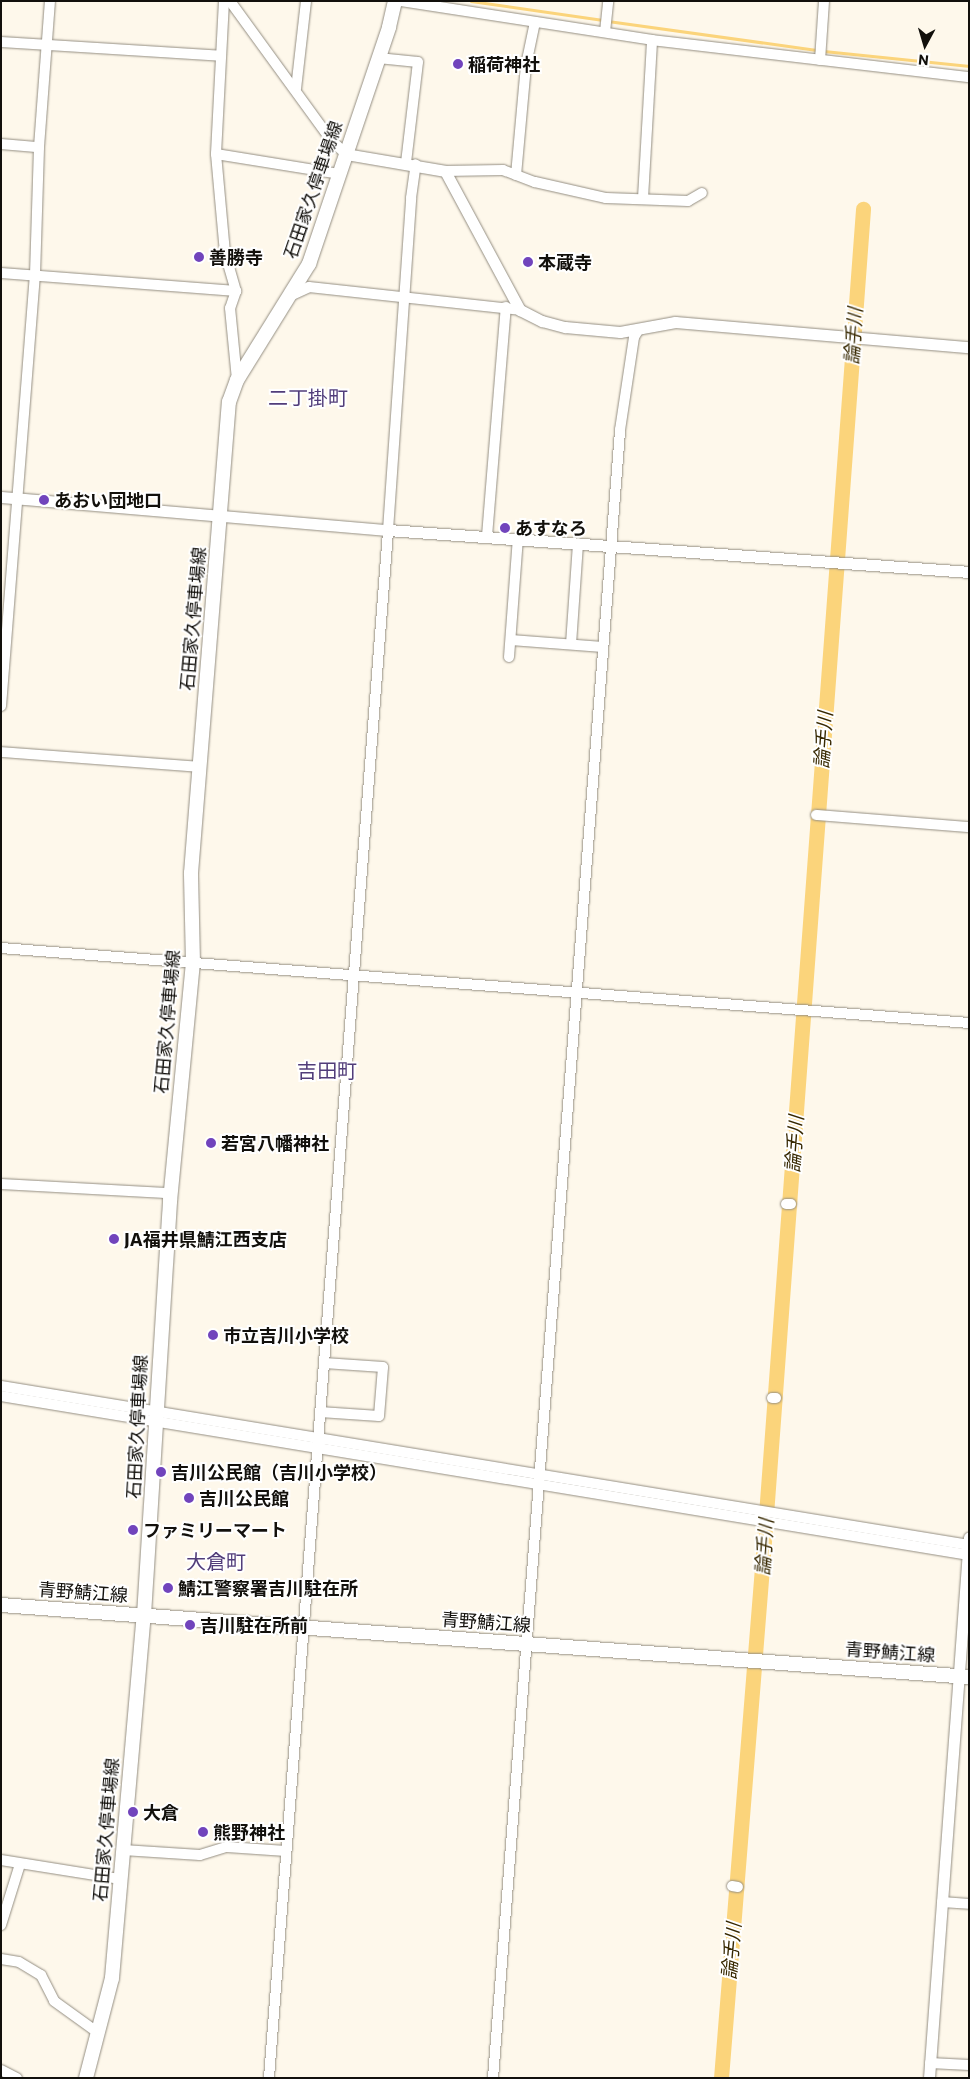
<!DOCTYPE html>
<meta charset="utf-8">
<style>
body{margin:0}
#map{position:relative;width:970px;height:2079px;overflow:hidden;background:#fef8eb;font-family:Commissioner,"Noto Sans JP",sans-serif}
div>[style]{position:absolute}
.stream>*{height:2.5px;margin:-1.25px;padding:0 1.25px;transform-origin:1.25px;border-radius:1.25px;background:#fbd47b}
.river>*{height:15px;margin:-7.5px;padding:0 7.5px;transform-origin:7.5px;border-radius:7.5px;background:#fbd47b}
.roads{filter:drop-shadow(0 0 1px #948e82) drop-shadow(0 0 1px #948e82)}
.minor>*{height:10px;margin:-5px;padding:0 5px;transform-origin:5px;border-radius:5px;background:#fff}
.tertiary>*{height:11px;margin:-5.5px;padding:0 5.5px;transform-origin:5.5px;border-radius:5.5px;background:#fff}
.secondary>*{height:14px;margin:-7px;padding:0 7px;transform-origin:7px;border-radius:7px;background:#fff}
.dots>*{width:14px;height:14px;translate:-50% -50%;box-sizing:border-box;border:2px solid #fff;border-radius:50%}
span{translate:-50% -50%;white-space:nowrap;text-align:center;line-height:1.15;-webkit-text-stroke:4px #fff;paint-order:stroke}
.poi-label{font-size:18px;color:#12100c;font-weight:700}
.left{translate:0 -50%;text-align:left}
.street-label{font-size:18px;color:#12100c}
.water-label{font-size:19px;color:#372800;font-style:italic}
.quarter-label{font-size:20px;color:#513d7a}
.frame{position:absolute;inset:0;border:2px solid #12100c;pointer-events:none}
.north{position:absolute;left:900px;top:20px;width:50px;height:50px;-webkit-text-stroke:4px #fff;paint-order:stroke;rotate:186deg;font-size:14px;font-weight:700;line-height:20px;text-align:center;color:#12100c}
.north::after{content:'';display:block;margin:auto;width:18px;height:22px;background:#12100c;clip-path:polygon(50% 0,100% 100%,50% 72%,0 100%)}
</style>
<div id="map">
<div class="stream">
<i style="left:471px;top:1px;width:133px;rotate:8.2deg"></i>
<i style="left:608px;top:21px;width:212px;rotate:7.9deg"></i>
<i style="left:824px;top:51px;width:146px;rotate:5.9deg"></i>
</div>
<div class="river">
<i style="left:721px;top:2078px;width:525px;rotate:-85.41deg"></i>
<i style="left:763px;top:1555px;width:1350px;rotate:-85.75deg"></i>
</div>
<div class="roads">
<div class="minor">
<i style="left:224px;top:1px;width:153px;rotate:93deg"></i>
<i style="left:216px;top:154px;width:99px;rotate:84.8deg"></i>
<i style="left:225px;top:253px;width:40px;rotate:74deg"></i>
<i style="left:236px;top:291px;width:18px;rotate:109deg"></i>
<i style="left:230px;top:308px;width:72px;rotate:84.4deg"></i>
<i style="left:230px;top:1px;width:172px;rotate:54deg"></i>
<i style="left:331px;top:140px;width:21px;rotate:43deg"></i>
<i style="left:401px;top:1px;width:254px;rotate:8.8deg"></i>
<i style="left:652px;top:40px;width:319px;rotate:6.7deg"></i>
<i style="left:605px;top:32px;width:31px;rotate:-84deg"></i>
<i style="left:1px;top:42px;width:220px;rotate:3.6deg"></i>
<i style="left:378px;top:58px;width:40px;rotate:5.7deg"></i>
<i style="left:418px;top:62px;width:101px;rotate:96.8deg"></i>
<i style="left:820px;top:60px;width:59px;rotate:-86.1deg"></i>
<i style="left:296px;top:89px;width:89px;rotate:-83.5deg"></i>
<i style="left:1px;top:144px;width:38px;rotate:5deg"></i>
<i style="left:216px;top:154px;width:126px;rotate:9.2deg"></i>
<i style="left:445px;top:171px;width:58px;rotate:-1deg"></i>
<i style="left:503px;top:170px;width:34px;rotate:21deg"></i>
<i style="left:535px;top:182px;width:73px;rotate:12.7deg"></i>
<i style="left:606px;top:198px;width:82px;rotate:2.1deg"></i>
<i style="left:688px;top:201px;width:16px;rotate:-30deg"></i>
<i style="left:516px;top:175px;width:110px;rotate:-84.8deg"></i>
<i style="left:526px;top:65px;width:44px;rotate:-78.2deg"></i>
<i style="left:643px;top:198px;width:158px;rotate:-86.7deg"></i>
<i style="left:1px;top:273px;width:236px;rotate:4.4deg"></i>
<i style="left:290px;top:296px;width:21px;rotate:-25deg"></i>
<i style="left:309px;top:287px;width:212px;rotate:6.2deg"></i>
<i style="left:487px;top:536px;width:230px;rotate:-85.3deg"></i>
<i style="left:511px;top:640px;width:92px;rotate:4.4deg"></i>
<i style="left:571px;top:644px;width:101px;rotate:-86deg"></i>
<i style="left:509px;top:657px;width:119px;rotate:-85.7deg"></i>
<i style="left:1px;top:706px;width:432px;rotate:-85.5deg"></i>
<i style="left:35px;top:275px;width:128px;rotate:-88.2deg"></i>
<i style="left:39px;top:147px;width:146px;rotate:-85.7deg"></i>
<i style="left:1px;top:752px;width:199px;rotate:4.3deg"></i>
<i style="left:816px;top:815px;width:153px;rotate:4.5deg"></i>
<i style="left:1px;top:948px;width:971px;rotate:4.43deg"></i>
<i style="left:1px;top:1184px;width:165px;rotate:3.1deg"></i>
<i style="left:166px;top:1193px;width:9px;rotate:63deg"></i>
<i style="left:786px;top:1204px;width:5px"></i>
<i style="left:1px;top:1386px;width:981px;rotate:9.33deg"></i>
<i style="left:1px;top:1396px;width:981px;rotate:9.33deg"></i>
<i style="left:772px;top:1398px;width:4px"></i>
<i style="left:320px;top:1412px;width:59px;rotate:3.9deg"></i>
<i style="left:379px;top:1416px;width:49px;rotate:-85.3deg"></i>
<i style="left:383px;top:1367px;width:59px;rotate:-176.1deg"></i>
<i style="left:123px;top:1850px;width:77px;rotate:3.7deg"></i>
<i style="left:200px;top:1855px;width:28px;rotate:-17deg"></i>
<i style="left:227px;top:1847px;width:59px;rotate:3.9deg"></i>
<i style="left:1px;top:1860px;width:121px;rotate:9.1deg"></i>
<i style="left:732px;top:1886px;width:6px;rotate:9deg"></i>
<i style="left:942px;top:1902px;width:27px;rotate:4deg"></i>
<i style="left:1px;top:1925px;width:64px;rotate:-72.7deg"></i>
<i style="left:1px;top:1959px;width:18px;rotate:9deg"></i>
<i style="left:19px;top:1962px;width:26px;rotate:31deg"></i>
<i style="left:41px;top:1975px;width:29px;rotate:63deg"></i>
<i style="left:54px;top:2001px;width:53px;rotate:35.8deg"></i>
<i style="left:930px;top:2063px;width:39px;rotate:3deg"></i>
<i style="left:1px;top:2070px;width:18px;rotate:27deg"></i>
<i style="left:269px;top:2078px;width:1553px;rotate:-85.6deg"></i>
<i style="left:388px;top:530px;width:333px;rotate:-86deg"></i>
<i style="left:411px;top:198px;width:34px;rotate:-82deg"></i>
<i style="left:493px;top:2078px;width:1653px;rotate:-85.59deg"></i>
<i style="left:620px;top:430px;width:94px;rotate:-81.4deg"></i>
<i style="left:634px;top:337px;width:9px;rotate:-58deg"></i>
</div>
<div class="tertiary">
<i style="left:346px;top:154px;width:100px;rotate:9.7deg"></i>
<i style="left:445px;top:171px;width:158px;rotate:61.7deg"></i>
<i style="left:520px;top:310px;width:25px;rotate:27deg"></i>
<i style="left:542px;top:321px;width:24px;rotate:15deg"></i>
<i style="left:565px;top:327px;width:55px;rotate:5.2deg"></i>
<i style="left:620px;top:332px;width:56px;rotate:-10.3deg"></i>
<i style="left:675px;top:322px;width:295px;rotate:4.9deg"></i>
<i style="left:1px;top:497px;width:388px;rotate:4.9deg"></i>
<i style="left:388px;top:530px;width:583px;rotate:4.13deg"></i>
<i style="left:929px;top:2078px;width:542px;rotate:-85.77deg"></i>
</div>
<div class="secondary">
<i style="left:1px;top:1605px;width:971px;rotate:4.25deg"></i>
<i style="left:86px;top:2078px;width:103px;rotate:-75.4deg"></i>
<i style="left:112px;top:1978px;width:364px;rotate:-85deg"></i>
<i style="left:144px;top:1615px;width:415px;rotate:-86.4deg"></i>
<i style="left:170px;top:1201px;width:239px;rotate:-84.5deg"></i>
<i style="left:193px;top:963px;width:90px;rotate:-91.3deg"></i>
<i style="left:191px;top:873px;width:473px;rotate:-85.4deg"></i>
<i style="left:229px;top:402px;width:23px;rotate:-70deg"></i>
<i style="left:237px;top:380px;width:137px;rotate:-58.2deg"></i>
<i style="left:309px;top:264px;width:250px;rotate:-71.3deg"></i>
<i style="left:389px;top:27px;width:27px;rotate:-77deg"></i>
</div>
</div>
<div class="dots">
<i style="left:458px;top:64px;background:#7144bc"></i>
<i style="left:199px;top:257px;background:#7144bc"></i>
<i style="left:528px;top:262px;background:#7144bc"></i>
<i style="left:44px;top:500px;background:#7144bc"></i>
<i style="left:505px;top:528px;background:#7144bc"></i>
<i style="left:211px;top:1143px;background:#7144bc"></i>
<i style="left:114px;top:1239px;background:#7144bc"></i>
<i style="left:213px;top:1335px;background:#7144bc"></i>
<i style="left:161px;top:1472px;background:#7144bc"></i>
<i style="left:189px;top:1498px;background:#7144bc"></i>
<i style="left:133px;top:1530px;background:#7144bc"></i>
<i style="left:168px;top:1588px;background:#7144bc"></i>
<i style="left:190px;top:1625px;background:#7144bc"></i>
<i style="left:133px;top:1812px;background:#7144bc"></i>
<i style="left:203px;top:1832px;background:#7144bc"></i>
</div>
<div class="poi-label">
<span class="left" style="left:468px;top:64px">稲荷神社</span>
<span class="left" style="left:209px;top:257px">善勝寺</span>
<span class="left" style="left:538px;top:262px">本蔵寺</span>
<span class="left" style="left:54px;top:500px">あおい団地口</span>
<span class="left" style="left:515px;top:528px">あすなろ</span>
<span class="left" style="left:221px;top:1143px">若宮八幡神社</span>
<span class="left" style="left:124px;top:1239px">JA福井県鯖江西支店</span>
<span class="left" style="left:223px;top:1335px">市立吉川小学校</span>
<span class="left" style="left:171px;top:1472px">吉川公民館（吉川小学校）</span>
<span class="left" style="left:199px;top:1498px">吉川公民館</span>
<span class="left" style="left:143px;top:1530px">ファミリーマート</span>
<span class="left" style="left:178px;top:1588px">鯖江警察署吉川駐在所</span>
<span class="left" style="left:200px;top:1625px">吉川駐在所前</span>
<span class="left" style="left:143px;top:1812px">大倉</span>
<span class="left" style="left:213px;top:1832px">熊野神社</span>
</div>
<div class="street-label">
<span style="left:313px;top:190px;rotate:-71deg">石田家久停車場線</span>
<span style="left:193px;top:619px;rotate:-85deg">石田家久停車場線</span>
<span style="left:167px;top:1022px;rotate:-85deg">石田家久停車場線</span>
<span style="left:137px;top:1427px;rotate:-87deg">石田家久停車場線</span>
<span style="left:83px;top:1592px;rotate:4deg">青野鯖江線</span>
<span style="left:486px;top:1622px;rotate:4deg">青野鯖江線</span>
<span style="left:890px;top:1652px;rotate:4deg">青野鯖江線</span>
<span style="left:106px;top:1830px;rotate:-85deg">石田家久停車場線</span>
</div>
<div class="water-label">
<span style="left:853px;top:336px;rotate:-86deg">論手川</span>
<span style="left:823px;top:740px;rotate:-86deg">論手川</span>
<span style="left:794px;top:1144px;rotate:-86deg">論手川</span>
<span style="left:764px;top:1547px;rotate:-86deg">論手川</span>
<span style="left:731px;top:1951px;rotate:-85deg">論手川</span>
</div>
<div class="quarter-label">
<span style="left:308px;top:397px">二丁掛町</span>
<span style="left:327px;top:1070px">吉田町</span>
<span style="left:216px;top:1561px">大倉町</span>
</div>
<div class="frame"></div>
<div class="north">N</div>
</div>
